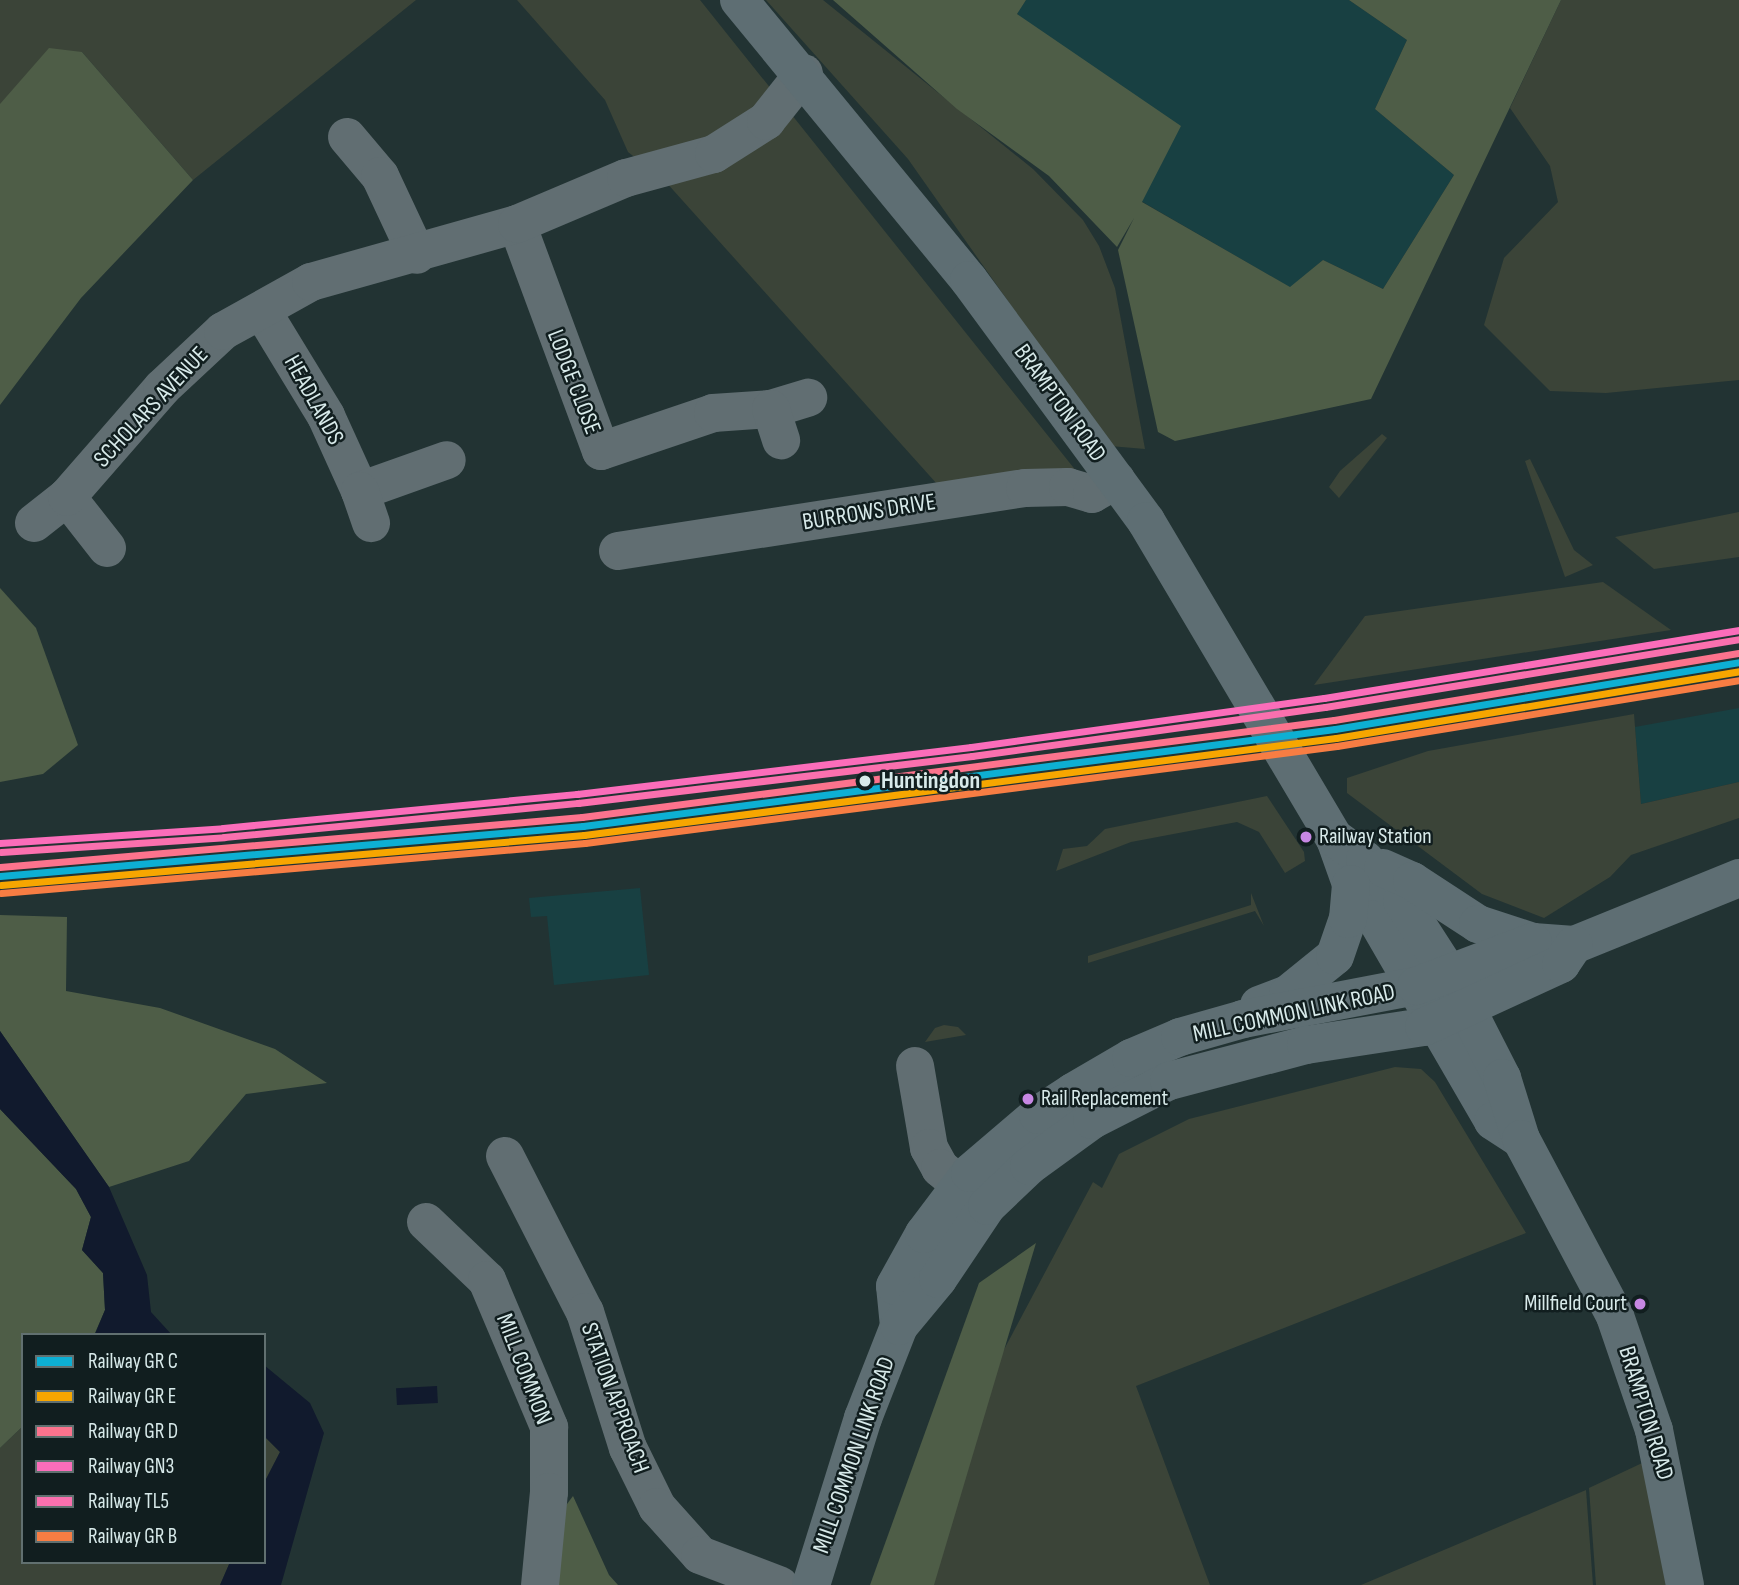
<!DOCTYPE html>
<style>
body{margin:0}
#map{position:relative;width:1739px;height:1585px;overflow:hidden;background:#233;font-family:"Sofia Sans Condensed",sans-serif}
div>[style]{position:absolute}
.built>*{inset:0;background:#184042}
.green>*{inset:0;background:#3b4438}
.forest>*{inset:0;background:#4e5d47}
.water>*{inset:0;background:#111a2d;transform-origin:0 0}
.minor>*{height:38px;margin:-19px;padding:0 19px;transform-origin:19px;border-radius:19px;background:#616e72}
.major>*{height:38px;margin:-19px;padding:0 19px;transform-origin:19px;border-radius:19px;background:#5e6e73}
.rail-1>*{height:7px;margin:-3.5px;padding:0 3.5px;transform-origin:3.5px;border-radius:3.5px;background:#0dafd3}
.rail-2>*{height:7px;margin:-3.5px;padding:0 3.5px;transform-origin:3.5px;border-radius:3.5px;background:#f7a600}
.rail-3>*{height:7px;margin:-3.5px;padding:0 3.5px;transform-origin:3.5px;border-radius:3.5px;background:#fc738d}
.rail-4>*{height:7px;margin:-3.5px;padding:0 3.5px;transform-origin:3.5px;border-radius:3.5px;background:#fb6dba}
.rail-5>*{height:7px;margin:-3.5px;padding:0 3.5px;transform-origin:3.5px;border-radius:3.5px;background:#fa70ae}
.rail-6>*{height:7px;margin:-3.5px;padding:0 3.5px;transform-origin:3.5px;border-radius:3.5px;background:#f77d43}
.dots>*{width:19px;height:19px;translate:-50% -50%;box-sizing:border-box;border:4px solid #111e1f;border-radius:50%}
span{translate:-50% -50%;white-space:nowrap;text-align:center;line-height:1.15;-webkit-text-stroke:5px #111e1f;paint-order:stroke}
.bus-label{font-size:22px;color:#d8eaea}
.left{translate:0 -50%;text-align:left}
.right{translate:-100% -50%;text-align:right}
.street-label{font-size:24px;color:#d8eaea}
.stop-label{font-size:24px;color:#d8eaea;font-weight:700}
.legend{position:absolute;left:21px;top:1333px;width:245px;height:231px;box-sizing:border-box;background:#111e1f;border:2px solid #617070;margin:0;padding:9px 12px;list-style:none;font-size:21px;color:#d8eaea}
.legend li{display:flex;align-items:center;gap:14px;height:35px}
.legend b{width:35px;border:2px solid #617070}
</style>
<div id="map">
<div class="built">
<i style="clip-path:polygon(1026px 0,1349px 0,1407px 40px,1375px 109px,1454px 175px,1383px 289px,1323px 260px,1291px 288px,1141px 201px,1017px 13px)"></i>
<i style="clip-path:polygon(1739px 708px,1739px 782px,1641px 804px,1635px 727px)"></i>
<i style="clip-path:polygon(640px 888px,649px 975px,554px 985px,547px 916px,531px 917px,529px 898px)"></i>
</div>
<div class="green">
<i style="clip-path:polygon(0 0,416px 0,193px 180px,82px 52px,0 105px)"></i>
<i style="clip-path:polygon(517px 0,700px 0,1077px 472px,937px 484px,665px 181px,628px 152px,605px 100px)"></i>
<i style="clip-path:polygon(766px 0,823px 0,1033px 169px,1083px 220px,1099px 246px,1115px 288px,1145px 449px,1110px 446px,908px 159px)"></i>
<i style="clip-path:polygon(1561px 0,1739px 0,1739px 380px,1606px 393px,1550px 391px,1484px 325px,1504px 258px,1558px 202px,1550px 166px,1510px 108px)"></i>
<i style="clip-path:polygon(1382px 434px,1387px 438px,1339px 498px,1329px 487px,1340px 471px)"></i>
<i style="clip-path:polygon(1530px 459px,1574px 550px,1593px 565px,1565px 577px,1525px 461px)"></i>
<i style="clip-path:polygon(1739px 512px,1739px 557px,1654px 569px,1615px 537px)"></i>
<i style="clip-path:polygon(1603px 582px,1671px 630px,1314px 685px,1365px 616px)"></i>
<i style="clip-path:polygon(1634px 714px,1641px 804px,1739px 782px,1739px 818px,1631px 855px,1610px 877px,1544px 918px,1482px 894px,1347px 793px,1347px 778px,1428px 751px)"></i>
<i style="clip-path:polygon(1267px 796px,1304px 852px,1305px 861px,1285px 873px,1259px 832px,1237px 822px,1131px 842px,1056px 871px,1063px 849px,1087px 846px,1105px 829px)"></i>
<i style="clip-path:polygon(1251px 893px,1264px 926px,1255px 911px,1088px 963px,1088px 956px,1251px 905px)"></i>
<i style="clip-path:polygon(944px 1025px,958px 1027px,966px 1035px,925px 1042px,935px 1028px)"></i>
<i style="clip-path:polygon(1395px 1067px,1421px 1069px,1435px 1082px,1526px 1233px,1136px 1386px,1210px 1585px,890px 1585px,903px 1540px,1093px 1182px,1102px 1188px,1119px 1154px,1189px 1119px)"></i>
<i style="clip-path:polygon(23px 1426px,23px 1562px,230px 1562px,220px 1585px,0 1585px,0 1448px)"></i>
<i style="clip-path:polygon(264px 1436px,280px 1452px,264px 1483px)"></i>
<i style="clip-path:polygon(1655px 1457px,1678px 1585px,1596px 1585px,1589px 1488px)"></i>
<i style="clip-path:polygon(1586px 1490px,1593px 1585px,1361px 1585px)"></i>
</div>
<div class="forest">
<i style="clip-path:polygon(833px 0,1026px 0,1017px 14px,1181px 126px,1142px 202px,1290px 287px,1323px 260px,1383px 289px,1454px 175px,1375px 109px,1407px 40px,1349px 0,1561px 0,1371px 399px,1175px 441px,1158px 432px,1118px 250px,1134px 218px,1117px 247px,1049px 176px,957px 109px)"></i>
<i style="clip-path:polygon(49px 48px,82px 52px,193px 180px,81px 298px,0 405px,0 104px)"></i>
<i style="clip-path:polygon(0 588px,36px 628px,78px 745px,43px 774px,0 782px)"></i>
<i style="clip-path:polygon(0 915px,67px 917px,66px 991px,160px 1008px,275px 1049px,327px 1083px,246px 1094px,189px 1161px,109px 1187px,0 1031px)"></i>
<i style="clip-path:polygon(0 1109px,76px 1189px,91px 1217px,82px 1250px,103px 1273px,105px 1310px,95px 1333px,115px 1335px,23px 1335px,23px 1426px,0 1448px)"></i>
<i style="clip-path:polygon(1036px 1243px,934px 1585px,870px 1585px,979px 1283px)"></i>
<i style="clip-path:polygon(573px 1496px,609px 1575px,618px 1585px,552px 1585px,552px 1524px)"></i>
</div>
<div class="water">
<i style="clip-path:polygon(0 1031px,109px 1187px,147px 1275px,151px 1312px,172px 1335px,95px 1334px,105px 1310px,103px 1273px,82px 1250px,91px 1217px,76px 1189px,0 1109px)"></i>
<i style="clip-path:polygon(264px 1365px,310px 1403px,324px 1433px,281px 1585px,220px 1585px,230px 1562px,264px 1562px,264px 1483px,280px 1452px,264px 1436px)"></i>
<i style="left:437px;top:1386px;width:17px;height:41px;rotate:87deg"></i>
</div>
<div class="minor">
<i style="left:347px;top:137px;width:51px;rotate:49.8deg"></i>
<i style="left:380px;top:176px;width:87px;rotate:64.9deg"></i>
<i style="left:517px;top:224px;width:242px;rotate:69.7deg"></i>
<i style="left:601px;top:451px;width:118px;rotate:-18.7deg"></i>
<i style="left:713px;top:413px;width:58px;rotate:-3.9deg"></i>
<i style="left:771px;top:409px;width:39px;rotate:-17deg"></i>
<i style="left:262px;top:311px;width:123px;rotate:58.6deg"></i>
<i style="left:326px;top:416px;width:82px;rotate:65.6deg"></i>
<i style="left:360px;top:491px;width:92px;rotate:-19.6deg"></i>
<i style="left:771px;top:409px;width:33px;rotate:72deg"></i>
<i style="left:360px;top:491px;width:34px;rotate:71deg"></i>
<i style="left:34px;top:523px;width:42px;rotate:-38.2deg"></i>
<i style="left:107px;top:548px;width:65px;rotate:-128.1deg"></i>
<i style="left:67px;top:497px;width:145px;rotate:-48.9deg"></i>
<i style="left:162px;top:388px;width:83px;rotate:-43.1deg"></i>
<i style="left:223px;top:331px;width:101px;rotate:-29.1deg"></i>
<i style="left:311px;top:282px;width:214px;rotate:-15.7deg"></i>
<i style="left:517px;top:224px;width:118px;rotate:-22.9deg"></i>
<i style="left:626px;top:178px;width:91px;rotate:-15.3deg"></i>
<i style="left:714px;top:154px;width:62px;rotate:-32.4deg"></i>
<i style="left:766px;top:121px;width:61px;rotate:-51.6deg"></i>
<i style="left:618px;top:551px;width:412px;rotate:-8.8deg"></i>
<i style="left:1025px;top:488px;width:43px;rotate:-1.3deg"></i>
<i style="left:1068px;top:487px;width:25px;rotate:16deg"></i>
<i style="left:1092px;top:494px;width:28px;rotate:-30deg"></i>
<i style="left:915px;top:1066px;width:83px;rotate:80.3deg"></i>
<i style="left:929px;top:1148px;width:23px;rotate:61deg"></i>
<i style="left:940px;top:1168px;width:60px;rotate:39.6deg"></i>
<i style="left:505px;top:1156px;width:175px;rotate:62.9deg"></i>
<i style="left:585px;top:1312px;width:143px;rotate:72.5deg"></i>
<i style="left:628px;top:1448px;width:66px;rotate:63.8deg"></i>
<i style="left:657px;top:1507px;width:64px;rotate:48.1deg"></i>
<i style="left:700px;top:1555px;width:85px;rotate:20.8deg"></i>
<i style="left:426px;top:1222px;width:84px;rotate:43.6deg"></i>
<i style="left:487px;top:1280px;width:160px;rotate:67.1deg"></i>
<i style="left:549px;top:1427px;width:65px;rotate:90deg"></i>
<i style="left:549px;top:1492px;width:93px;rotate:95.5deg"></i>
</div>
<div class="major">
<i style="left:739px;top:0;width:362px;rotate:50.6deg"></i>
<i style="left:969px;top:280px;width:299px;rotate:53.7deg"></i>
<i style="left:1146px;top:521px;width:370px;rotate:59.3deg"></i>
<i style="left:1335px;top:839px;width:48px;rotate:70.4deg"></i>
<i style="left:1351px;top:884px;width:43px;rotate:54.5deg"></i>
<i style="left:1376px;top:919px;width:233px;rotate:59.9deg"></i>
<i style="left:1493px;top:1121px;width:33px;rotate:33deg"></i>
<i style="left:1336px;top:839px;width:36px;rotate:36deg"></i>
<i style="left:1365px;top:860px;width:55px;rotate:47.9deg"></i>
<i style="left:1402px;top:901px;width:87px;rotate:57.2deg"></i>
<i style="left:1449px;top:974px;width:117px;rotate:63deg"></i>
<i style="left:1502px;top:1078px;width:64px;rotate:72.7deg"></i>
<i style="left:1521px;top:1139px;width:200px;rotate:62deg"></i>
<i style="left:1615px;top:1316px;width:120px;rotate:71.1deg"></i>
<i style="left:1654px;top:1430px;width:158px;rotate:78.7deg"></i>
<i style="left:1383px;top:868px;width:32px;rotate:24deg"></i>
<i style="left:1412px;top:881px;width:79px;rotate:33.1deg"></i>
<i style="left:1478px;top:924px;width:58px;rotate:18.1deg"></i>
<i style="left:1533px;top:942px;width:41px;rotate:4.2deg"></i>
<i style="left:1574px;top:945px;width:178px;rotate:-22.1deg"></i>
<i style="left:1259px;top:1005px;width:31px;rotate:-21deg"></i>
<i style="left:1288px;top:994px;width:60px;rotate:-39deg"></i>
<i style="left:1335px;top:956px;width:39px;rotate:-71deg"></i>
<i style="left:1348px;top:919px;width:35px;rotate:-85deg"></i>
<i style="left:899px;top:1326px;width:40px;rotate:-95.7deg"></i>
<i style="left:895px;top:1286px;width:60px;rotate:-60.9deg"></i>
<i style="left:924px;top:1234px;width:76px;rotate:-53deg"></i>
<i style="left:970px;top:1173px;width:89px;rotate:-40.5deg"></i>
<i style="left:1038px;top:1115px;width:42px;rotate:-33.3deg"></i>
<i style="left:1073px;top:1092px;width:67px;rotate:-30.4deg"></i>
<i style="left:1131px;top:1058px;width:53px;rotate:-23.2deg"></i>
<i style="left:1180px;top:1037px;width:66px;rotate:-15.9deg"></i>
<i style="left:1243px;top:1019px;width:176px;rotate:-10.8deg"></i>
<i style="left:1416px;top:986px;width:125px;rotate:-20.6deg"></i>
<i style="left:811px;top:1585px;width:175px;rotate:-72.7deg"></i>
<i style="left:863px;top:1418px;width:99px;rotate:-68.6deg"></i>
<i style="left:899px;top:1326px;width:61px;rotate:-50.3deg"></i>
<i style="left:938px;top:1279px;width:88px;rotate:-56.1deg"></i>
<i style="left:987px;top:1206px;width:58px;rotate:-43.6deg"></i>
<i style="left:1029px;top:1166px;width:78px;rotate:-36.1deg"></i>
<i style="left:1092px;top:1120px;width:86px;rotate:-26.9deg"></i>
<i style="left:1169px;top:1081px;width:142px;rotate:-14.7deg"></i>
<i style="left:1306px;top:1045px;width:119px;rotate:-8.7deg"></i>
<i style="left:1424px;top:1027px;width:151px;rotate:-24.7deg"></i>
<i style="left:1561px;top:964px;width:23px;rotate:-56deg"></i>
</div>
<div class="rail-1">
<i style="left:0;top:876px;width:585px;rotate:-4.9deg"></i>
<i style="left:583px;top:826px;width:758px;rotate:-7.35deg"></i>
<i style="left:1335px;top:729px;width:410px;rotate:-9.4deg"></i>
</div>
<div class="rail-2">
<i style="left:1px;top:885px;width:585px;rotate:-4.9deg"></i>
<i style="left:584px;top:835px;width:758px;rotate:-7.35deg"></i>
<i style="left:1336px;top:738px;width:409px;rotate:-9.4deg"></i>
</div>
<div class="rail-3">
<i style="left:0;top:867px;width:584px;rotate:-4.91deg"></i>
<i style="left:582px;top:817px;width:758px;rotate:-7.35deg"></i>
<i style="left:1334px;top:720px;width:410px;rotate:-9.4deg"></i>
</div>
<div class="rail-4">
<i style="left:0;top:843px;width:224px;rotate:-3.8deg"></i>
<i style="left:223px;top:828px;width:356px;rotate:-5.5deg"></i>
<i style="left:577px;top:794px;width:397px;rotate:-6.8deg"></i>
<i style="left:971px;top:747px;width:356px;rotate:-7.9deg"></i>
<i style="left:1324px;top:698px;width:421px;rotate:-9.3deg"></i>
</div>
<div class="rail-5">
<i style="left:1px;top:852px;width:224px;rotate:-3.8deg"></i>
<i style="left:224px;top:837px;width:356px;rotate:-5.5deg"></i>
<i style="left:578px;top:803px;width:397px;rotate:-6.8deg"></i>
<i style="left:972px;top:756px;width:356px;rotate:-7.9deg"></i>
<i style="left:1325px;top:707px;width:420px;rotate:-9.3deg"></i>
</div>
<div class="rail-6">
<i style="left:1px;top:893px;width:586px;rotate:-4.89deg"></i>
<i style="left:585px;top:843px;width:758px;rotate:-7.35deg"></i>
<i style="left:1337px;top:746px;width:407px;rotate:-9.3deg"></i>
</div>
<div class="dots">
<i style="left:865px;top:781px;background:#d8eaea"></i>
<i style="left:1306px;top:837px;background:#c787e3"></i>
<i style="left:1028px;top:1099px;background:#c787e3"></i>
<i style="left:1640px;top:1304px;background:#c787e3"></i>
</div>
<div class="bus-label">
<span class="left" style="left:1319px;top:837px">Railway Station</span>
<span class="left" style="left:1041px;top:1099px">Rail Replacement</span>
<span class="right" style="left:1627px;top:1304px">Millfield Court</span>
</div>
<div class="street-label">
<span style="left:574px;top:382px;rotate:69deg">LODGE CLOSE</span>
<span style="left:314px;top:400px;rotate:61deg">HEADLANDS</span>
<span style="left:1060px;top:403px;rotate:54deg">BRAMPTON ROAD</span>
<span style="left:151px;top:407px;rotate:-47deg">SCHOLARS AVENUE</span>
<span style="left:869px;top:512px;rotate:-9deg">BURROWS DRIVE</span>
<span style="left:1294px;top:1013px;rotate:-12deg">MILL COMMON LINK ROAD</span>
<span style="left:524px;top:1369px;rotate:69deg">MILL COMMON</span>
<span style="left:615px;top:1398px;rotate:70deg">STATION APPROACH</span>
<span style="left:1646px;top:1413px;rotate:73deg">BRAMPTON ROAD</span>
<span style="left:854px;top:1455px;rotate:-71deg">MILL COMMON LINK ROAD</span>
</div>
<div class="stop-label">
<span class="left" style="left:881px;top:781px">Huntingdon</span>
</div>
<ul class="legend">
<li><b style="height:9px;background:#0dafd3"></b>Railway GR C</li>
<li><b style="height:9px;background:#f7a600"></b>Railway GR E</li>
<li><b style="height:9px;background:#fc738d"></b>Railway GR D</li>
<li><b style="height:9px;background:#fb6dba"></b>Railway GN3</li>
<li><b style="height:9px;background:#fa70ae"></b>Railway TL5</li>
<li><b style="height:9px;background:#f77d43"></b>Railway GR B</li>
</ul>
</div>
